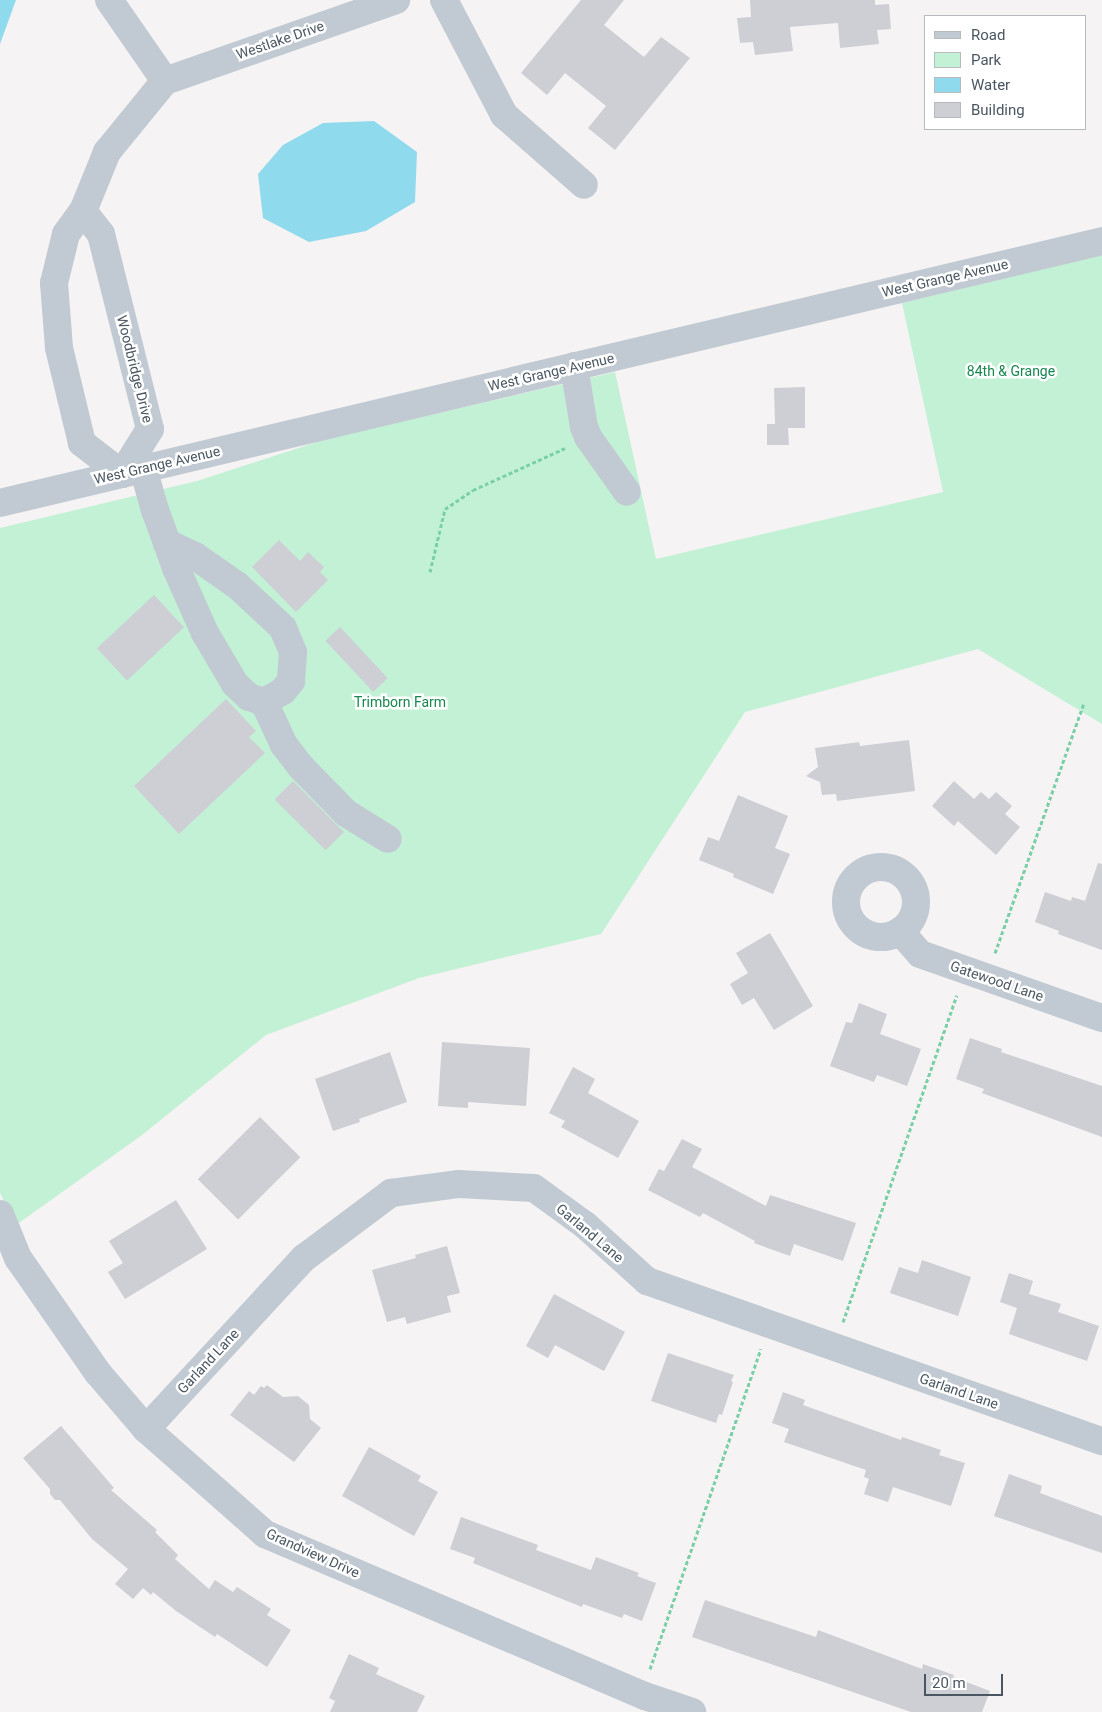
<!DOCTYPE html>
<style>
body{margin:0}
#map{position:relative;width:1102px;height:1712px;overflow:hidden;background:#f5f3f3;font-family:Roboto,sans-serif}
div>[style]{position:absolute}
.green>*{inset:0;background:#c3f1d5}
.water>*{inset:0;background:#90daee}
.building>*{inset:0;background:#cdcfd5;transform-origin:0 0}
.path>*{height:3px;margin-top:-1.5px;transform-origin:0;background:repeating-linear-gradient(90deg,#7ad0a6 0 4px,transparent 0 6.5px)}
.minor>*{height:28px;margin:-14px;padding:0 14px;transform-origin:14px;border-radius:14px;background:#c1cad2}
.minor>.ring{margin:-14px;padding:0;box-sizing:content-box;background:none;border:28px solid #c1cad2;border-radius:50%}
span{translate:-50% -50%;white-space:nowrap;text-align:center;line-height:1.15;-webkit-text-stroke:5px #fff;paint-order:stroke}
.street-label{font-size:14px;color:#4a5661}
.park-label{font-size:14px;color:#17864f}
.legend{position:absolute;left:924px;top:15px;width:162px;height:115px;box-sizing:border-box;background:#fff;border:1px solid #b7bbc0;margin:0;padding:6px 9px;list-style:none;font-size:15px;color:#4a5661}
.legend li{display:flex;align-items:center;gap:10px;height:25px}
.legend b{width:25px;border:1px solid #b7bbc0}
.scale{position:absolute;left:924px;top:1674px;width:79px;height:22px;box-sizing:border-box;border:2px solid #4a5661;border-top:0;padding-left:6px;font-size:15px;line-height:18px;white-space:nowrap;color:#4a5661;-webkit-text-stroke:4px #fff;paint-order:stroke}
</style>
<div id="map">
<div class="green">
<i style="clip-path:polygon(1102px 255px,1102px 724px,978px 649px,745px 712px,601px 934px,419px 978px,266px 1035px,142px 1135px,16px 1225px,0 1193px,0 528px,197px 481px,323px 440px,615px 372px,656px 559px,943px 492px,902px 303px)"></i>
</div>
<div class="water">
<i style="clip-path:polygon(0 0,16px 0,0 44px)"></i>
<i style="clip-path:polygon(374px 121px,417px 152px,415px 202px,366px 231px,309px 242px,263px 218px,258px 174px,283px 145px,323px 123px)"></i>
</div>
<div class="building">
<i style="clip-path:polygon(581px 0,624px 0,604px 25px,644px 57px,661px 37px,690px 58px,615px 150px,588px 128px,606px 106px,565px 73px,547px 95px,521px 73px)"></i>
<i style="clip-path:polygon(750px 0,875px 0,875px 5px,889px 4px,891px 29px,877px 30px,879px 44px,840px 48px,838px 23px,790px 27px,793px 51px,755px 55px,753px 42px,740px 43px,737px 18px,751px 17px)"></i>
<i style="clip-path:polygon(805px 387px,805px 428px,788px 428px,789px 445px,767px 445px,767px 424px,775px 424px,774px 388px)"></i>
<i style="clip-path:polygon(279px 540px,300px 561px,308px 552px,324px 567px,320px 572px,328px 580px,296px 612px,252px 567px)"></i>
<i style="left:154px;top:595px;width:44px;height:78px;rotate:47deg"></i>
<i style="left:340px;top:627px;width:70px;height:20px;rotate:47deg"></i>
<i style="clip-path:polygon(226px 699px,256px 731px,249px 737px,265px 753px,179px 834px,134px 786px)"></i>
<i style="clip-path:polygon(909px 740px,915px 791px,837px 801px,836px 794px,822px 795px,820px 782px,806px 776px,818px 767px,815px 748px,859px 742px,860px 746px)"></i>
<i style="left:293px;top:781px;width:72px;height:26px;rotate:45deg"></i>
<i style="clip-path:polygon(954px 781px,974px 799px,981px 792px,989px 799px,996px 792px,1012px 806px,1005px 814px,1020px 827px,996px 855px,958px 821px,954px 826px,932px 806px)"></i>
<i style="clip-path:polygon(738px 795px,788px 816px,775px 848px,790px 854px,773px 894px,733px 877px,734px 874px,699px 860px,708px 837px,719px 841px)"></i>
<i style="clip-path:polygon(1098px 863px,1102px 864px,1102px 950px,1058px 934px,1059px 931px,1035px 922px,1045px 892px,1071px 901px,1072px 897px,1085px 901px)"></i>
<i style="clip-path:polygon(770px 933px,813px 1006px,774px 1030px,754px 998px,742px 1005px,730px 984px,748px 973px,736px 953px)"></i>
<i style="clip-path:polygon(859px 1003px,887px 1014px,880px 1034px,921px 1049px,907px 1086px,877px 1075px,874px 1082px,830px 1066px,846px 1022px,852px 1023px)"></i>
<i style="clip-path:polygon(970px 1038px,1002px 1049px,1001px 1052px,1102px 1086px,1102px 1137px,982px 1093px,984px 1089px,956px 1079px)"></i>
<i style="clip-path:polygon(442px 1042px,530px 1048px,526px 1106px,468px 1102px,468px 1108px,438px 1106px)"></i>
<i style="clip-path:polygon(390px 1052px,407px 1102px,359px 1119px,360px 1122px,333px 1131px,315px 1079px)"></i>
<i style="clip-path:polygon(573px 1067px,595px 1079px,588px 1093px,639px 1121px,618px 1158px,561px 1127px,565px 1121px,549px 1113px)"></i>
<i style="left:260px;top:1117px;width:57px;height:88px;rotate:45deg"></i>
<i style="clip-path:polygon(682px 1139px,702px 1149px,692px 1167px,766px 1206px,770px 1195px,856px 1223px,843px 1261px,794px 1244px,790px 1256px,754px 1243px,755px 1241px,703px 1213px,700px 1217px,648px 1190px,659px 1169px,664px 1171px)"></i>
<i style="clip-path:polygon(176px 1200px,207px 1249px,125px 1299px,108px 1272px,123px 1263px,109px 1241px)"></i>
<i style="clip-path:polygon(447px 1246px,460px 1293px,447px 1296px,451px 1312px,407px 1324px,405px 1317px,387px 1322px,372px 1270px,416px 1258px,415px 1255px)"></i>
<i style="clip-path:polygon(922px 1260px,971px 1277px,958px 1316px,890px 1293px,899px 1267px,918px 1273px)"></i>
<i style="clip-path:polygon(1009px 1273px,1033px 1281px,1029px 1294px,1061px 1304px,1058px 1312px,1099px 1326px,1087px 1361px,1009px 1334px,1017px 1308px,1000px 1302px)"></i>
<i style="clip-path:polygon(554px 1294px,625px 1332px,604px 1371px,555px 1345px,548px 1358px,526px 1346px)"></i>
<i style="clip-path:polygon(668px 1353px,734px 1375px,731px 1381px,733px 1382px,722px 1415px,719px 1414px,716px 1423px,651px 1401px)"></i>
<i style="clip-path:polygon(267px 1385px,283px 1397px,298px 1396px,309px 1405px,310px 1419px,321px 1428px,294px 1462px,230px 1415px,249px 1391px,254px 1395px,261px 1386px,264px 1388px)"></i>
<i style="clip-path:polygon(783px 1392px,805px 1400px,803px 1405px,901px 1440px,902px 1437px,941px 1450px,939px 1455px,965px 1463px,951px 1506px,893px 1487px,888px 1502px,864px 1494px,869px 1479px,864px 1477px,866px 1470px,784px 1442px,789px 1429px,772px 1423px)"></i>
<i style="clip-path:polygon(61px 1426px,114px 1488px,111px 1490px,157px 1530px,155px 1532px,178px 1555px,175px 1559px,209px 1589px,215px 1580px,233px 1592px,237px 1587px,271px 1609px,267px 1615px,291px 1630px,267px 1667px,217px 1634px,215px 1637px,176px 1611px,153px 1592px,151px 1595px,143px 1588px,133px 1599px,115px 1584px,128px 1569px,92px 1539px,60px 1500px,55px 1500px,50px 1494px,50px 1489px,23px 1458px)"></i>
<i style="clip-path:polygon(369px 1447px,421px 1476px,418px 1481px,438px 1492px,414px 1536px,342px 1496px)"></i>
<i style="clip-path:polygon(1009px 1474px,1042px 1486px,1040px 1493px,1102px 1516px,1102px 1553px,994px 1516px)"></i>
<i style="clip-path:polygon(461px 1517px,538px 1545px,536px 1550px,591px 1570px,596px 1557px,639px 1573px,637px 1576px,656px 1583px,642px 1621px,624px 1614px,622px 1618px,583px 1604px,582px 1607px,473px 1563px,475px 1558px,450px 1549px)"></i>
<i style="clip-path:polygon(705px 1600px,816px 1637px,818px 1630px,922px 1669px,923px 1664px,954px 1675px,953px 1677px,990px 1691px,982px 1712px,911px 1712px,692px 1637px)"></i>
<i style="clip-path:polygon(349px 1654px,379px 1668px,376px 1674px,425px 1696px,417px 1712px,330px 1712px,335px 1701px,329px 1698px)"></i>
</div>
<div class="path">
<i style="left:430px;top:572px;width:65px;rotate:-76.6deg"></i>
<i style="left:445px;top:509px;width:34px;rotate:-34deg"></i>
<i style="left:473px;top:490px;width:101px;rotate:-24.5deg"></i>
<i style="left:995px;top:953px;width:265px;rotate:-70.4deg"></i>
<i style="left:843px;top:1322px;width:346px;rotate:-70.8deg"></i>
<i style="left:650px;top:1669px;width:339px;rotate:-70.9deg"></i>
</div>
<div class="minor">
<i style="left:109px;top:0;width:98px;rotate:55.3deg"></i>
<i style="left:444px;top:0;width:130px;rotate:62.4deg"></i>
<i style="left:504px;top:115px;width:106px;rotate:41.2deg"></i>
<i style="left:165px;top:81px;width:245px;rotate:-19.3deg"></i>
<i style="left:83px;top:211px;width:29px;rotate:52deg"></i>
<i style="left:101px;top:234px;width:201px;rotate:75.9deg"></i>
<i style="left:150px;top:429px;width:53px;rotate:121.9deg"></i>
<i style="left:122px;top:474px;width:51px;rotate:-142.2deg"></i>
<i style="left:82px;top:443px;width:98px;rotate:-103.6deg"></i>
<i style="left:59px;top:348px;width:65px;rotate:-94.4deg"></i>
<i style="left:54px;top:283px;width:50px;rotate:-76.2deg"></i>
<i style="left:66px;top:234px;width:29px;rotate:-54deg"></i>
<i style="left:83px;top:211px;width:64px;rotate:-67.9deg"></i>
<i style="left:107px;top:152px;width:92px;rotate:-50.8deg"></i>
<i style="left:574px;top:366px;width:62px;rotate:80.7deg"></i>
<i style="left:584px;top:427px;width:11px;rotate:68deg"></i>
<i style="left:588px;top:437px;width:67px;rotate:54.7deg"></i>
<i style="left:143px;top:468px;width:44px;rotate:74.1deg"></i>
<i style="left:155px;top:510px;width:35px;rotate:70deg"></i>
<i style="left:167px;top:543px;width:27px;rotate:70deg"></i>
<i style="left:176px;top:568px;width:71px;rotate:66deg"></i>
<i style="left:205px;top:633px;width:59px;rotate:59.5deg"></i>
<i style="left:235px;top:684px;width:19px;rotate:43deg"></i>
<i style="left:249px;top:697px;width:16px;rotate:18deg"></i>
<i style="left:264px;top:702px;width:22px;rotate:-30deg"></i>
<i style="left:283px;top:691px;width:13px;rotate:-51deg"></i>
<i style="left:291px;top:681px;width:29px;rotate:-86deg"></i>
<i style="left:293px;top:652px;width:26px;rotate:-113deg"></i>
<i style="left:283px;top:628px;width:62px;rotate:-137deg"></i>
<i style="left:238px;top:586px;width:52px;rotate:-145.1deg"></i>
<i style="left:195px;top:556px;width:31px;rotate:-155deg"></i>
<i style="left:0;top:503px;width:1133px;rotate:-13.37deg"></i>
<i style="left:264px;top:702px;width:47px;rotate:65.1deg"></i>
<i style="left:284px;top:745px;width:28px;rotate:52deg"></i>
<i style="left:301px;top:767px;width:64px;rotate:45.6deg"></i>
<i style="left:346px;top:813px;width:49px;rotate:31.8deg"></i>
<i class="ring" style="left:846px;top:867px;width:42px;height:42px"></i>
<i style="left:900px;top:931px;width:30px;rotate:49deg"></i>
<i style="left:920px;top:954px;width:193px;rotate:19.4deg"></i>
<i style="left:0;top:1214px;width:48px;rotate:67.8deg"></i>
<i style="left:18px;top:1258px;width:140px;rotate:55.2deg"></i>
<i style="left:98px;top:1373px;width:74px;rotate:49.4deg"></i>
<i style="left:146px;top:1429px;width:159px;rotate:41.4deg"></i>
<i style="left:265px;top:1534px;width:413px;rotate:23.1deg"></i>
<i style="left:645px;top:1696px;width:50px;rotate:18.8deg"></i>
<i style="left:146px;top:1429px;width:233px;rotate:-47.3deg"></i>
<i style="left:304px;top:1258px;width:109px;rotate:-36.8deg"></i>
<i style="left:391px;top:1193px;width:69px;rotate:-7.5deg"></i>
<i style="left:459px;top:1184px;width:75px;rotate:3.1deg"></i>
<i style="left:534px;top:1188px;width:63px;rotate:36deg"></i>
<i style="left:585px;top:1225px;width:84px;rotate:42.1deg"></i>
<i style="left:647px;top:1281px;width:482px;rotate:19.4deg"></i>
</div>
<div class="street-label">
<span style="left:280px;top:40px;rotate:-19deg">Westlake Drive</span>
<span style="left:945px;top:278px;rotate:-13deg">West Grange Avenue</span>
<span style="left:135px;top:369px;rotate:76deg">Woodbridge Drive</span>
<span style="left:551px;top:372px;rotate:-13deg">West Grange Avenue</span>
<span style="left:157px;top:465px;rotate:-13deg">West Grange Avenue</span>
<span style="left:997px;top:981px;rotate:19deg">Gatewood Lane</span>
<span style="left:590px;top:1233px;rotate:40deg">Garland Lane</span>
<span style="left:208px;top:1361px;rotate:-47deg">Garland Lane</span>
<span style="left:959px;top:1391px;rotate:19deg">Garland Lane</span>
<span style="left:313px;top:1553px;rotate:24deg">Grandview Drive</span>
</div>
<div class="park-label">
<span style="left:1011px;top:371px">84th &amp; Grange</span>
<span style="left:400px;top:702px">Trimborn Farm</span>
</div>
<ul class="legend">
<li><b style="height:6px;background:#c1cad2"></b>Road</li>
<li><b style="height:14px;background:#c3f1d5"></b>Park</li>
<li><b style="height:14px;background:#90daee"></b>Water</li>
<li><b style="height:14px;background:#cdcfd5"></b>Building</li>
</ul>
<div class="scale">20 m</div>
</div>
